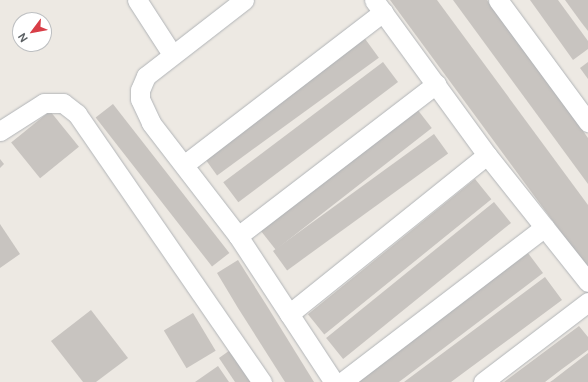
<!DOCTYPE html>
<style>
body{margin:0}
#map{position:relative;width:588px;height:382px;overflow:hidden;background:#ede9e3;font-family:"DM Sans",sans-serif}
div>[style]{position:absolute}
.building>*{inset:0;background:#c8c4c0;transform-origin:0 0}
.roads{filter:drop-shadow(0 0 1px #b1b4b7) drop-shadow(0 0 1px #b1b4b7)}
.minor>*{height:19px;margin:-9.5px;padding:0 9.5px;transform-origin:9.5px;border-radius:9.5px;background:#fff}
span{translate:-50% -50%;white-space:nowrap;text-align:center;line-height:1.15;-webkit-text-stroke:3px #fff;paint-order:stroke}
.north{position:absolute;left:12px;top:12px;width:40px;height:40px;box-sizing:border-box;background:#fff;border:1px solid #bdbfc1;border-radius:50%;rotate:238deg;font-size:11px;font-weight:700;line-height:16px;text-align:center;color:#5b6063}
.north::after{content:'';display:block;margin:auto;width:14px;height:18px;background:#d83e47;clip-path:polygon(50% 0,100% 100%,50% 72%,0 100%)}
</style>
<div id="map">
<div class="building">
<i style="clip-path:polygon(390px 0,437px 0,588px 205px,588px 269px)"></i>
<i style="clip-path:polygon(453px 0,487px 0,569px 111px,588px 138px,588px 184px)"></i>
<i style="clip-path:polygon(530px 0,558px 0,588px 41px,588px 49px,573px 60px)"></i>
<i style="clip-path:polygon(565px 0,588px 0,588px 31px,581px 22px)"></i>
<i style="left:363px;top:36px;width:27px;height:200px;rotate:54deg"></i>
<i style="left:383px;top:62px;width:25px;height:200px;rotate:53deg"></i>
<i style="clip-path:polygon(588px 62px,588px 79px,580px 68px)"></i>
<i style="left:113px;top:104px;width:189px;height:22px;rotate:52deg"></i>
<i style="left:417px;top:109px;width:24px;height:198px;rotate:52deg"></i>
<i style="left:50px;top:111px;width:46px;height:50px;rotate:51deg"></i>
<i style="left:434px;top:134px;width:24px;height:199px;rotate:54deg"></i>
<i style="clip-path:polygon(0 159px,4px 164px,0 168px)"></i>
<i style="left:475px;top:179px;width:26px;height:215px;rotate:51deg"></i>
<i style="left:494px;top:202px;width:27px;height:216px;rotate:51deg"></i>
<i style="clip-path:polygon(0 224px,20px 254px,0 268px)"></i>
<i style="clip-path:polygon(528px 253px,543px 273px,522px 289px,399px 382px,357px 382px)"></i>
<i style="clip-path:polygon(238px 260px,267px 306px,314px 382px,285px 382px,238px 308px,217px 273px)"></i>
<i style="clip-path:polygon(545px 277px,562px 300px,497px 348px,451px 382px,404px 382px)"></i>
<i style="clip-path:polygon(91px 310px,128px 358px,96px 382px,83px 382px,51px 341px)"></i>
<i style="left:193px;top:313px;width:44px;height:34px;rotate:59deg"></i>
<i style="clip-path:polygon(579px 326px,588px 337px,588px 350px,562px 369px,545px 382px,504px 382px)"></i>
<i style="clip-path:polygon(233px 348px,255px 382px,235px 382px,219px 358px)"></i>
<i style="clip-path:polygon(588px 353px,588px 382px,550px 382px,553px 380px)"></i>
<i style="clip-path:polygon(218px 366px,229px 382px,195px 382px)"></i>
</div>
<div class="roads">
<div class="minor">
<i style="left:137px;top:0;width:64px;rotate:57.1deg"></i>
<i style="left:244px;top:0;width:124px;rotate:142.2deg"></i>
<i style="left:146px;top:76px;width:15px;rotate:113deg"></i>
<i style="left:140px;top:90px;width:9px;rotate:90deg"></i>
<i style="left:140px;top:99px;width:26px;rotate:65deg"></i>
<i style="left:151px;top:123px;width:143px;rotate:52.4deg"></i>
<i style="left:238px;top:236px;width:175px;rotate:56.7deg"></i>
<i style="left:374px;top:0;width:192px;rotate:53.9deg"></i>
<i style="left:487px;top:155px;width:162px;rotate:51.5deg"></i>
<i style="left:498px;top:0;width:152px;rotate:53.6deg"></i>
<i style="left:0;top:131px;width:52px;rotate:-32.5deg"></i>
<i style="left:44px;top:103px;width:19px"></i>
<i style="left:63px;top:103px;width:18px;rotate:38deg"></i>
<i style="left:77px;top:114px;width:326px;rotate:55.4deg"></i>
<i style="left:185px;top:164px;width:250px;rotate:-37.5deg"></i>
<i style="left:238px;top:236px;width:250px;rotate:-37.5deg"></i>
<i style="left:289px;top:314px;width:254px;rotate:-38.8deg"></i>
<i style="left:342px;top:382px;width:255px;rotate:-37.4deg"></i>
<i style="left:483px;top:382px;width:132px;rotate:-37.3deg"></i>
</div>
</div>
<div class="north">N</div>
</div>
